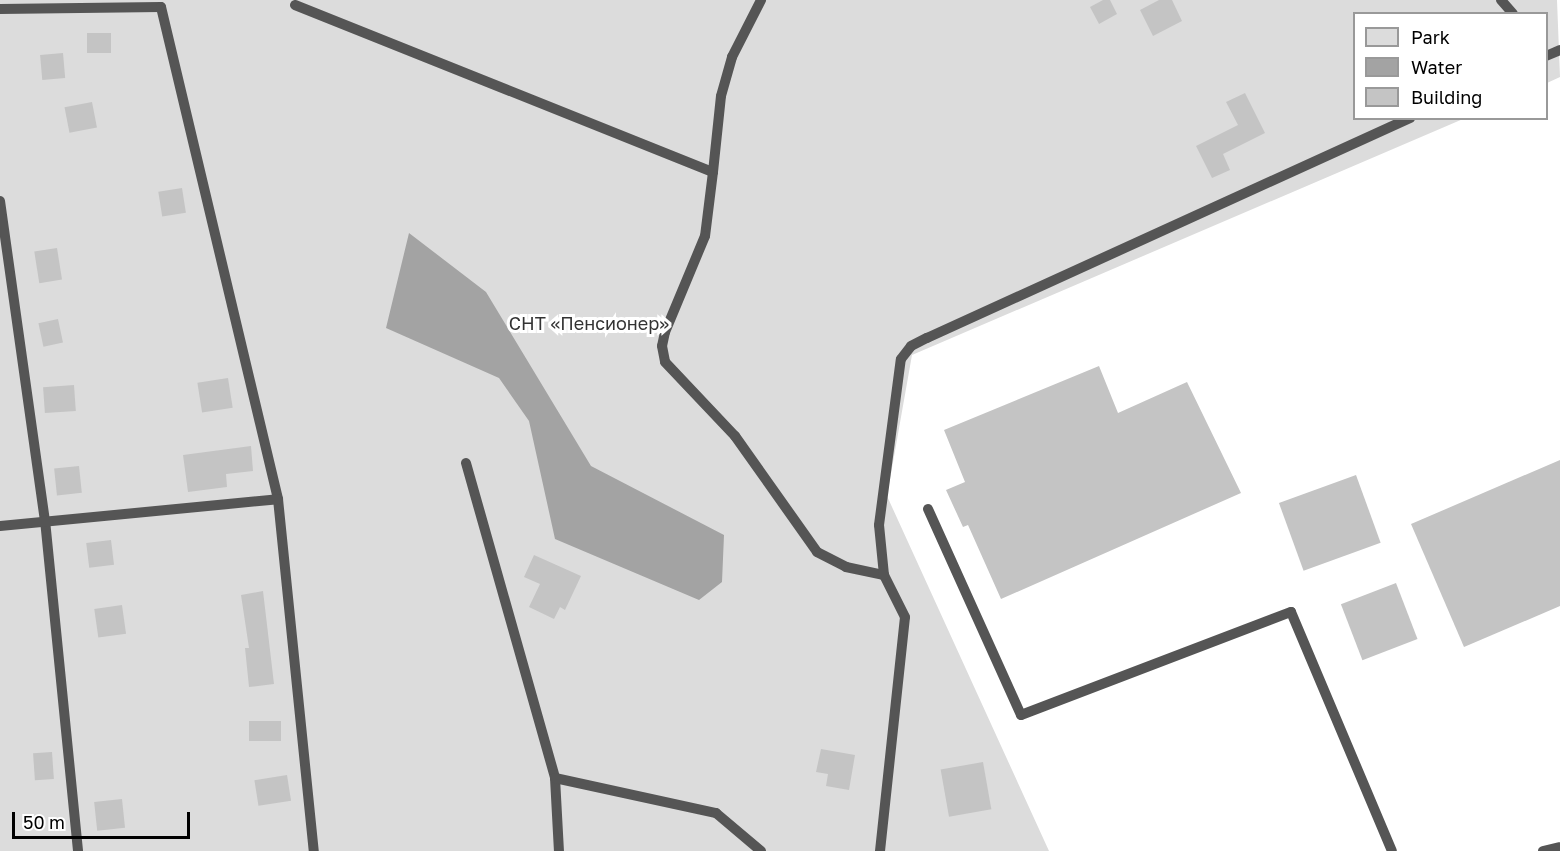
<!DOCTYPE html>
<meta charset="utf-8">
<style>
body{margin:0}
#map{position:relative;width:1560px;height:851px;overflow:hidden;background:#fff;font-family:"Golos Text",sans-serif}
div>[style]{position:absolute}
.green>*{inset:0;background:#dcdcdc}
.water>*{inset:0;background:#a3a3a3}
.building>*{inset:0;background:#c4c4c4;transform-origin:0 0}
.service>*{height:10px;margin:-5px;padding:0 5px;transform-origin:5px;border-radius:5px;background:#555}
span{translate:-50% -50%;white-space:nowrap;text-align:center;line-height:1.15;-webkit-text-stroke:6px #fff;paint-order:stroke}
.park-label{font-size:18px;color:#333}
.legend{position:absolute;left:1353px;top:12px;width:195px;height:108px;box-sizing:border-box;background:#fff;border:2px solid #999;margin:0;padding:8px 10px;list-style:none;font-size:18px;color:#000}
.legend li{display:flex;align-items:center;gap:12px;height:30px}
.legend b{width:30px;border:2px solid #999}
.scale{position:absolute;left:12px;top:812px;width:178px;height:27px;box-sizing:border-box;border:3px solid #000;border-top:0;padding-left:8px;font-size:18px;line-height:21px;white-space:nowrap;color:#000;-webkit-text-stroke:4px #fff;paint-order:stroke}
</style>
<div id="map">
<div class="green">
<i style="clip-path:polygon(0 0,1557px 0,1560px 77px,1547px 83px,1546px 14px,1354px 14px,1354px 118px,1463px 119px,912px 355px,887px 496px,1049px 851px,0 851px)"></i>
</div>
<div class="water">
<i style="clip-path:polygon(409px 233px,486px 292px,591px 466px,724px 535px,722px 582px,699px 600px,555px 539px,529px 421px,499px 378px,386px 328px)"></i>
</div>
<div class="building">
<i style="clip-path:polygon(1103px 0,1110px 0,1117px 14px,1099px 24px,1090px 7px)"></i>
<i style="clip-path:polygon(1159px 0,1172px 0,1182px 21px,1153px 36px,1140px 10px)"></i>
<i style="left:87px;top:33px;width:24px;height:20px"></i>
<i style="left:63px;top:53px;width:25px;height:23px;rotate:85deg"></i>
<i style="clip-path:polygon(1245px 93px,1265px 133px,1223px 154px,1230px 170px,1212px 178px,1196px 146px,1238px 125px,1226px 102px)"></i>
<i style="left:92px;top:102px;width:26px;height:28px;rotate:79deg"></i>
<i style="left:182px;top:188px;width:25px;height:24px;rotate:81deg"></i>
<i style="left:57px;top:248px;width:32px;height:23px;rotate:81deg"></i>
<i style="left:58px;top:319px;width:24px;height:20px;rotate:78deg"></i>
<i style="clip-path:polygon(1099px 366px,1118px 413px,1187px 382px,1241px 493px,1001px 599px,968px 525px,963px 527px,946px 490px,965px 482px,944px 430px)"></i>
<i style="left:228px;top:378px;width:30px;height:31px;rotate:81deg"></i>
<i style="left:74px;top:385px;width:26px;height:31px;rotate:86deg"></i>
<i style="clip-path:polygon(251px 446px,253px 471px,226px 474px,227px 487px,188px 492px,183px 455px)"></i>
<i style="clip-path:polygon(1560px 460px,1560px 606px,1464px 647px,1411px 524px)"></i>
<i style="left:79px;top:466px;width:27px;height:25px;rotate:84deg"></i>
<i style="left:1356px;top:475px;width:72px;height:82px;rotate:70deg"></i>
<i style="left:111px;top:540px;width:25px;height:25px;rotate:83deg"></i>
<i style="clip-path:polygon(534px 555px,581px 576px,565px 610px,560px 607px,554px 619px,529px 607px,540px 584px,524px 577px)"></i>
<i style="left:1396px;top:583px;width:60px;height:59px;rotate:69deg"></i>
<i style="clip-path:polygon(263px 591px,274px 684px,249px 687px,245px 648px,249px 648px,241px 595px)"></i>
<i style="left:122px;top:605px;width:29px;height:28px;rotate:82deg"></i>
<i style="left:281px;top:721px;width:20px;height:32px;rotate:90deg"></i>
<i style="clip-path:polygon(821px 749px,855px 755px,849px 790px,826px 786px,828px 774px,816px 772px)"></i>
<i style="left:52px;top:752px;width:27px;height:19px;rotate:86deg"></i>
<i style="left:983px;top:762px;width:48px;height:43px;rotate:80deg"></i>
<i style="left:287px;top:775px;width:26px;height:33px;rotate:81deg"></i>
<i style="left:122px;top:799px;width:29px;height:28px;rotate:84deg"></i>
</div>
<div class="service">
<i style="left:1501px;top:0;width:18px;rotate:49deg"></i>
<i style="left:295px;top:5px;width:450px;rotate:21.8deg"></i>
<i style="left:713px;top:172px;width:64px;rotate:97.1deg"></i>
<i style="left:705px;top:236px;width:104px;rotate:112.6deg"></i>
<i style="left:665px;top:332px;width:14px;rotate:102deg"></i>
<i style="left:662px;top:346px;width:16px;rotate:79deg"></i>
<i style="left:665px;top:362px;width:102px;rotate:46.6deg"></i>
<i style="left:735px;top:436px;width:142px;rotate:54.7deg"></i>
<i style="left:817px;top:552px;width:33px;rotate:27deg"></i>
<i style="left:846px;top:567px;width:39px;rotate:12deg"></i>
<i style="left:0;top:9px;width:161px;rotate:-0.7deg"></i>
<i style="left:161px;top:7px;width:506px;rotate:76.62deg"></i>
<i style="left:278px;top:499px;width:354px;rotate:84.2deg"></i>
<i style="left:1546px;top:56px;width:15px;rotate:-23deg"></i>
<i style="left:713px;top:172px;width:76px;rotate:-84deg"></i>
<i style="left:721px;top:96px;width:41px;rotate:-74.2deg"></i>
<i style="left:732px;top:57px;width:64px;rotate:-63deg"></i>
<i style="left:0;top:201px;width:322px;rotate:82deg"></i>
<i style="left:45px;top:520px;width:333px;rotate:84.3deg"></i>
<i style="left:466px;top:463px;width:327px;rotate:74.2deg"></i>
<i style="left:555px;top:778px;width:73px;rotate:86.9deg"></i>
<i style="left:928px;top:509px;width:226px;rotate:65.7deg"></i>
<i style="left:1021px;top:715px;width:289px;rotate:-20.9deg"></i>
<i style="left:1291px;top:612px;width:259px;rotate:67.1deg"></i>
<i style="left:0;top:526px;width:279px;rotate:-5.5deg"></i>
<i style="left:555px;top:778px;width:165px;rotate:12.3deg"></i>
<i style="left:716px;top:813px;width:59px;rotate:40.2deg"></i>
<i style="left:880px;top:851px;width:235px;rotate:-83.9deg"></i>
<i style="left:905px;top:617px;width:47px;rotate:-116.6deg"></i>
<i style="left:884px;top:575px;width:50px;rotate:-95.7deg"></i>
<i style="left:879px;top:525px;width:167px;rotate:-82.5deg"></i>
<i style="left:901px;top:359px;width:16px;rotate:-52deg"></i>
<i style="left:911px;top:346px;width:18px;rotate:-27deg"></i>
<i style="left:927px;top:338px;width:531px;rotate:-24.49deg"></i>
<i style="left:1543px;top:851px;width:17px;rotate:-13deg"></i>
</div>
<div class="park-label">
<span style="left:589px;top:323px">СНТ «Пенсионер»</span>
</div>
<ul class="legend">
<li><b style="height:16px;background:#dcdcdc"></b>Park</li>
<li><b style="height:16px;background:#a3a3a3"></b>Water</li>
<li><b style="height:16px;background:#c4c4c4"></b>Building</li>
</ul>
<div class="scale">50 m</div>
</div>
